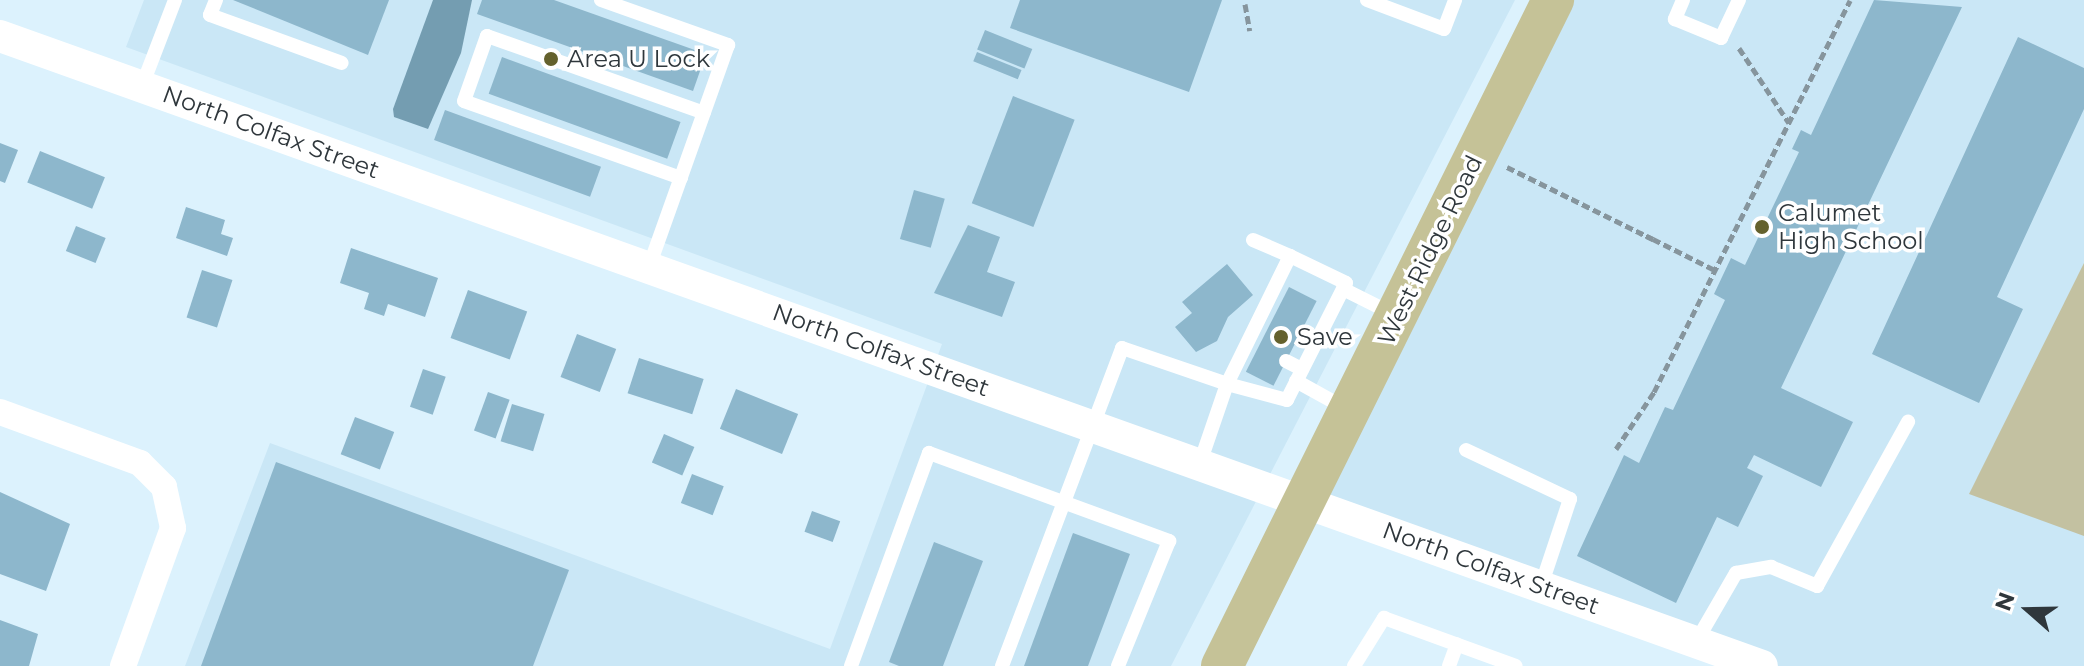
<!DOCTYPE html>
<style>
body{margin:0}
#map{position:relative;width:2084px;height:666px;overflow:hidden;background:#dcf2fd;font-family:Montserrat,sans-serif}
div>[style]{position:absolute}
.built>*{inset:0;background:#cae7f6}
.green>*{inset:0;background:#c3c1a1}
.water>*{inset:0;background:#749db1}
.building>*{inset:0;background:#8db7cc;transform-origin:0 0}
.path>*{height:5px;margin-top:-2.5px;transform-origin:0;background:repeating-linear-gradient(90deg,#86959d 0 8px,transparent 0 12px)}
.service>*{height:14px;margin:-7px;padding:0 7px;transform-origin:7px;border-radius:7px;background:#fff}
.minor>*{height:26px;margin:-13px;padding:0 13px;transform-origin:13px;border-radius:13px;background:#fff}
.tertiary>*{height:32px;margin:-16px;padding:0 16px;transform-origin:16px;border-radius:16px;background:#fff}
.primary>*{height:42px;margin:-21px;padding:0 21px;transform-origin:21px;border-radius:21px;background:#c5c297}
.dots>*{width:22px;height:22px;translate:-50% -50%;box-sizing:border-box;border:4px solid #fff;border-radius:50%}
span{translate:-50% -50%;white-space:nowrap;text-align:center;line-height:1.15;-webkit-text-stroke:7px #fff;paint-order:stroke}
.poi-label{font-size:24px;color:#2f373c}
.left{translate:0 -50%;text-align:left}
.street-label{font-size:24px;color:#2f373c}
.north{position:absolute;left:1988px;top:570px;width:80px;height:80px;-webkit-text-stroke:6px #fff;paint-order:stroke;rotate:290deg;font-size:22px;font-weight:700;line-height:32px;text-align:center;color:#2f373c}
.north::after{content:'';display:block;margin:auto;width:28px;height:36px;background:#2f373c;clip-path:polygon(50% 0,100% 100%,50% 72%,0 100%)}
</style>
<div id="map">
<div class="built">
<i style="clip-path:polygon(144px 0,1515px 0,1171px 666px,185px 666px,270px 443px,830px 649px,942px 344px,126px 47px)"></i>
<i style="clip-path:polygon(1553px 0,2084px 0,2084px 666px,1766px 666px,1306px 500px)"></i>
</div>
<div class="green">
<i style="clip-path:polygon(2084px 263px,2084px 536px,1969px 494px)"></i>
</div>
<div class="water">
<i style="clip-path:polygon(433px 0,472px 0,461px 53px,428px 129px,394px 117px,393px 109px)"></i>
</div>
<div class="building">
<i style="clip-path:polygon(233px 0,389px 0,368px 55px)"></i>
<i style="clip-path:polygon(482px 0,554px 0,706px 54px,693px 91px,477px 14px)"></i>
<i style="clip-path:polygon(1020px 0,1222px 0,1189px 92px,1010px 28px)"></i>
<i style="clip-path:polygon(1874px 0,1962px 7px,1781px 388px,1853px 422px,1821px 487px,1754px 455px,1747px 468px,1763px 476px,1738px 527px,1717px 517px,1676px 603px,1577px 556px,1624px 455px,1639px 463px,1665px 407px,1673px 410px,1725px 300px,1714px 294px,1731px 258px,1745px 265px,1799px 152px,1792px 149px,1801px 130px,1811px 135px)"></i>
<i style="left:985px;top:30px;width:51px;height:21px;rotate:22deg"></i>
<i style="clip-path:polygon(2018px 37px,2084px 68px,2084px 109px,1997px 297px,2023px 309px,1979px 403px,1872px 354px)"></i>
<i style="left:977px;top:52px;width:48px;height:10px;rotate:22deg"></i>
<i style="left:502px;top:57px;width:190px;height:39px;rotate:20deg"></i>
<i style="left:1013px;top:96px;width:66px;height:115px;rotate:21deg"></i>
<i style="left:445px;top:110px;width:166px;height:32px;rotate:20deg"></i>
<i style="clip-path:polygon(0 143px,18px 150px,5px 183px,0 181px)"></i>
<i style="left:40px;top:151px;width:70px;height:34px;rotate:22deg"></i>
<i style="left:914px;top:190px;width:32px;height:51px;rotate:16deg"></i>
<i style="clip-path:polygon(186px 207px,225px 220px,221px 234px,233px 238px,227px 256px,176px 238px)"></i>
<i style="clip-path:polygon(968px 225px,1000px 237px,987px 272px,1015px 282px,1002px 317px,934px 293px)"></i>
<i style="left:76px;top:226px;width:32px;height:27px;rotate:22deg"></i>
<i style="clip-path:polygon(351px 248px,438px 278px,425px 317px,388px 304px,384px 316px,364px 309px,369px 293px,340px 283px)"></i>
<i style="clip-path:polygon(1227px 264px,1253px 295px,1228px 317px,1217px 341px,1196px 352px,1175px 327px,1192px 313px,1182px 302px)"></i>
<i style="left:202px;top:270px;width:32px;height:50px;rotate:18deg"></i>
<i style="left:1289px;top:287px;width:31px;height:95px;rotate:27deg"></i>
<i style="left:468px;top:290px;width:63px;height:51px;rotate:20deg"></i>
<i style="left:577px;top:334px;width:42px;height:46px;rotate:21deg"></i>
<i style="left:639px;top:358px;width:68px;height:37px;rotate:18deg"></i>
<i style="left:423px;top:369px;width:24px;height:40px;rotate:19deg"></i>
<i style="left:736px;top:389px;width:67px;height:43px;rotate:22deg"></i>
<i style="left:488px;top:392px;width:23px;height:41px;rotate:20deg"></i>
<i style="left:512px;top:404px;width:34px;height:39px;rotate:17deg"></i>
<i style="left:355px;top:417px;width:42px;height:40px;rotate:21deg"></i>
<i style="left:664px;top:434px;width:33px;height:31px;rotate:23deg"></i>
<i style="clip-path:polygon(276px 462px,569px 570px,533px 666px,201px 666px)"></i>
<i style="left:692px;top:474px;width:34px;height:31px;rotate:21deg"></i>
<i style="clip-path:polygon(0 492px,70px 524px,46px 591px,0 574px)"></i>
<i style="left:812px;top:511px;width:30px;height:22px;rotate:20deg"></i>
<i style="clip-path:polygon(1073px 533px,1130px 554px,1088px 666px,1024px 666px)"></i>
<i style="clip-path:polygon(934px 542px,983px 561px,943px 666px,899px 666px,889px 662px)"></i>
<i style="clip-path:polygon(0 620px,38px 634px,29px 666px,0 666px)"></i>
</div>
<div class="path">
<i style="left:1245px;top:4px;width:27px;rotate:80deg"></i>
<i style="left:1739px;top:48px;width:90px;rotate:56.3deg"></i>
<i style="left:1507px;top:167px;width:163px;rotate:26.3deg"></i>
<i style="left:1653px;top:239px;width:14px;rotate:-155deg"></i>
<i style="left:1653px;top:239px;width:69px;rotate:26.6deg"></i>
<i style="left:1616px;top:449px;width:69px;rotate:-56.3deg"></i>
<i style="left:1654px;top:392px;width:438px;rotate:-63.4deg"></i>
</div>
<div class="service">
<i style="left:216px;top:0;width:16px;rotate:112deg"></i>
<i style="left:210px;top:15px;width:140px;rotate:20deg"></i>
<i style="left:601px;top:0;width:135px;rotate:19.5deg"></i>
<i style="left:728px;top:45px;width:236px;rotate:109.6deg"></i>
<i style="left:1367px;top:0;width:82px;rotate:20.6deg"></i>
<i style="left:1444px;top:29px;width:31px;rotate:-69deg"></i>
<i style="left:1683px;top:0;width:21px;rotate:113deg"></i>
<i style="left:1675px;top:19px;width:50px;rotate:22.4deg"></i>
<i style="left:1721px;top:38px;width:42px;rotate:-64.7deg"></i>
<i style="left:142px;top:86px;width:92px;rotate:-69deg"></i>
<i style="left:681px;top:178px;width:230px;rotate:-160.5deg"></i>
<i style="left:464px;top:101px;width:69px;rotate:-70.5deg"></i>
<i style="left:487px;top:36px;width:230px;rotate:19.5deg"></i>
<i style="left:1253px;top:240px;width:40px;rotate:23.4deg"></i>
<i style="left:1290px;top:256px;width:62px;rotate:25.7deg"></i>
<i style="left:1346px;top:283px;width:131px;rotate:116.8deg"></i>
<i style="left:1287px;top:400px;width:62px;rotate:-165.1deg"></i>
<i style="left:1227px;top:384px;width:143px;rotate:-63.8deg"></i>
<i style="left:1343px;top:289px;width:56px;rotate:26.6deg"></i>
<i style="left:1286px;top:361px;width:18px;rotate:27deg"></i>
<i style="left:1296px;top:381px;width:56px;rotate:28.9deg"></i>
<i style="left:1466px;top:450px;width:115px;rotate:25.2deg"></i>
<i style="left:1570px;top:499px;width:92px;rotate:108.4deg"></i>
<i style="left:1696px;top:642px;width:80px;rotate:-59.9deg"></i>
<i style="left:1736px;top:573px;width:36px;rotate:-10deg"></i>
<i style="left:1771px;top:567px;width:50px;rotate:22.4deg"></i>
<i style="left:1817px;top:586px;width:188px;rotate:-61deg"></i>
<i style="left:851px;top:666px;width:227px;rotate:-69.9deg"></i>
<i style="left:929px;top:453px;width:256px;rotate:20.1deg"></i>
<i style="left:1169px;top:541px;width:135px;rotate:112.2deg"></i>
<i style="left:1002px;top:666px;width:340px;rotate:-69.3deg"></i>
<i style="left:1122px;top:348px;width:111px;rotate:18.9deg"></i>
<i style="left:1227px;top:384px;width:83px;rotate:108.9deg"></i>
<i style="left:1354px;top:666px;width:57px;rotate:-58deg"></i>
<i style="left:1384px;top:618px;width:140px;rotate:20deg"></i>
<i style="left:1449px;top:666px;width:23px;rotate:-70deg"></i>
</div>
<div class="minor">
<i style="left:0;top:412px;width:149px;rotate:20deg"></i>
<i style="left:140px;top:463px;width:34px;rotate:45deg"></i>
<i style="left:164px;top:487px;width:42px;rotate:77.6deg"></i>
<i style="left:173px;top:528px;width:147px;rotate:109.9deg"></i>
</div>
<div class="tertiary">
<i style="left:0;top:36px;width:1871px;rotate:19.67deg"></i>
</div>
<div class="primary">
<i style="left:1222px;top:666px;width:744px;rotate:-63.57deg"></i>
</div>
<div class="dots">
<i style="left:551px;top:59px;background:#64612d"></i>
<i style="left:1762px;top:227px;background:#64612d"></i>
<i style="left:1281px;top:337px;background:#64612d"></i>
</div>
<div class="poi-label">
<span class="left" style="left:567px;top:59px">Area U Lock</span>
<span class="left" style="left:1778px;top:227px">Calumet<br>High School</span>
<span class="left" style="left:1297px;top:337px">Save</span>
</div>
<div class="street-label">
<span style="left:271px;top:132px;rotate:20deg">North Colfax Street</span>
<span style="left:1430px;top:250px;rotate:-64deg">West Ridge Road</span>
<span style="left:881px;top:350px;rotate:20deg">North Colfax Street</span>
<span style="left:1491px;top:568px;rotate:20deg">North Colfax Street</span>
</div>
<div class="north">N</div>
</div>
